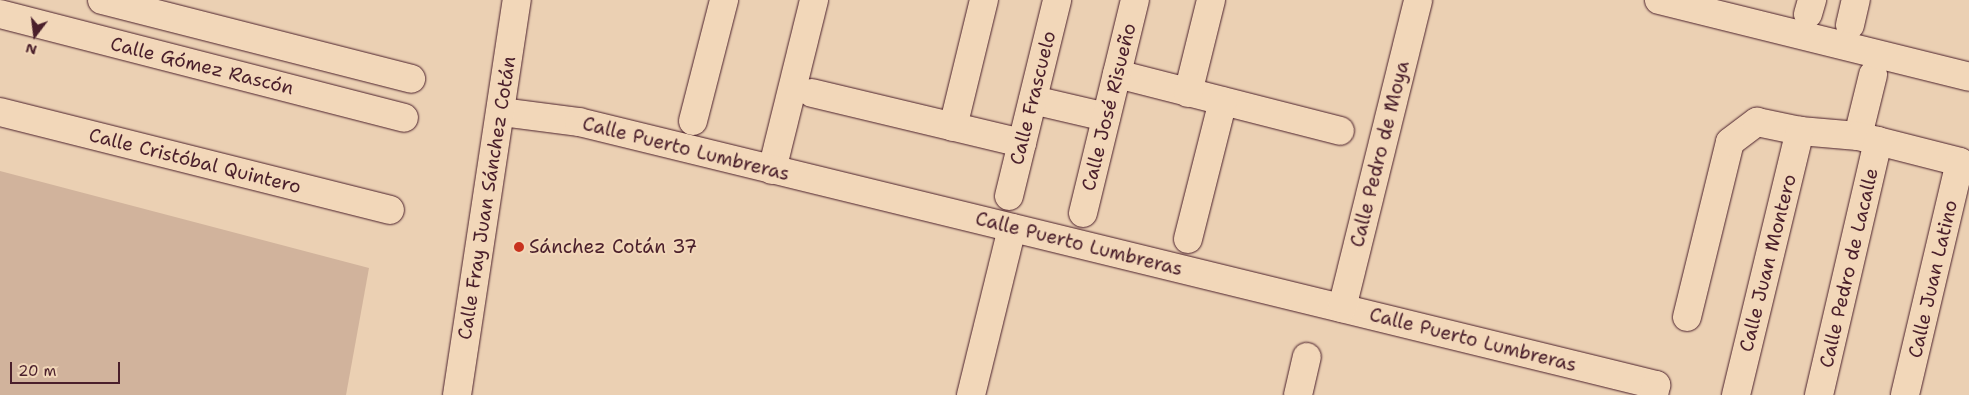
<!DOCTYPE html>
<meta charset="utf-8">
<style>
body{margin:0}
#map{position:relative;width:1969px;height:395px;overflow:hidden;background:#ebd0b3;font-family:"Shantell Sans",sans-serif}
div>[style]{position:absolute}
.green>*{inset:0;background:#d1b39c}
.roads{filter:drop-shadow(0 0 1px #4a1f2b) drop-shadow(0 0 1px #4a1f2b)}
.street>*{height:28px;margin:-14px;padding:0 14px;transform-origin:14px;border-radius:14px;background:#f2d7b9}
.secondary>*{height:28px;margin:-14px;padding:0 14px;transform-origin:14px;border-radius:14px;background:#f2d7b9}
.dots>*{width:14px;height:14px;translate:-50% -50%;box-sizing:border-box;border:2px solid #f2d7b9;border-radius:50%}
span{translate:-50% -50%;white-space:nowrap;text-align:center;line-height:1.15;-webkit-text-stroke:4px #f2d7b9;paint-order:stroke}
.street-label{font-size:19px;color:#4a1f2b}
.poi-label{font-size:19px;color:#4a1f2b}
.left{translate:0 -50%;text-align:left}
.north{position:absolute;left:10px;top:10px;width:50px;height:50px;-webkit-text-stroke:4px #f2d7b9;paint-order:stroke;rotate:195deg;font-size:14px;font-weight:700;line-height:20px;text-align:center;color:#4a1f2b}
.north::after{content:'';display:block;margin:auto;width:18px;height:22px;background:#4a1f2b;clip-path:polygon(50% 0,100% 100%,50% 72%,0 100%)}
.scale{position:absolute;left:10px;top:362px;width:110px;height:22px;box-sizing:border-box;border:2px solid #4a1f2b;border-top:0;padding-left:6px;font-size:15px;line-height:18px;white-space:nowrap;color:#4a1f2b;-webkit-text-stroke:4px #f2d7b9;paint-order:stroke}
</style>
<div id="map">
<div class="green">
<i style="clip-path:polygon(0 171px,369px 268px,346px 395px,0 395px)"></i>
</div>
<div class="roads">
<div class="street">
<i style="left:102px;top:0;width:319px;rotate:14.3deg"></i>
<i style="left:0;top:14px;width:417px;rotate:14.4deg"></i>
<i style="left:1808px;top:14px;width:15px;rotate:-74deg"></i>
<i style="left:1850px;top:25px;width:26px;rotate:-77deg"></i>
<i style="left:1117px;top:74px;width:230px;rotate:14.3deg"></i>
<i style="left:812px;top:93px;width:216px;rotate:13.4deg"></i>
<i style="left:1188px;top:93px;width:96px;rotate:-76.1deg"></i>
<i style="left:1033px;top:100px;width:75px;rotate:13.1deg"></i>
<i style="left:0;top:112px;width:402px;rotate:14.1deg"></i>
<i style="left:693px;top:121px;width:125px;rotate:-75.6deg"></i>
<i style="left:953px;top:127px;width:131px;rotate:-76.3deg"></i>
<i style="left:1858px;top:136px;width:63px;rotate:-76.2deg"></i>
<i style="left:772px;top:170px;width:175px;rotate:-76.1deg"></i>
<i style="left:1009px;top:196px;width:202px;rotate:-76.2deg"></i>
<i style="left:1083px;top:213px;width:219px;rotate:-76.3deg"></i>
<i style="left:1188px;top:239px;width:142px;rotate:-75.8deg"></i>
<i style="left:1687px;top:317px;width:180px;rotate:-76.2deg"></i>
<i style="left:1730px;top:142px;width:34px;rotate:-37deg"></i>
<i style="left:1757px;top:122px;width:44px;rotate:11.8deg"></i>
<i style="left:1800px;top:131px;width:58px;rotate:4.9deg"></i>
<i style="left:1858px;top:136px;width:105px;rotate:14.3deg"></i>
<i style="left:1960px;top:162px;width:239px;rotate:103.3deg"></i>
<i style="left:1298px;top:395px;width:39px;rotate:-77deg"></i>
<i style="left:1736px;top:395px;width:272px;rotate:-76.4deg"></i>
<i style="left:1819px;top:395px;width:261px;rotate:-76.9deg"></i>
</div>
<div class="secondary">
<i style="left:1659px;top:0;width:319px;rotate:13.9deg"></i>
<i style="left:501px;top:112px;width:79px;rotate:7.3deg"></i>
<i style="left:579px;top:122px;width:1109px;rotate:13.72deg"></i>
<i style="left:1656px;top:385px;width:10px;rotate:101deg"></i>
<i style="left:1342px;top:308px;width:317px;rotate:-76.1deg"></i>
<i style="left:457px;top:395px;width:400px;rotate:-81.4deg"></i>
<i style="left:971px;top:395px;width:172px;rotate:-76.2deg"></i>
</div>
</div>
<div class="dots">
<i style="left:519px;top:247px;background:#c8321e"></i>
</div>
<div class="street-label">
<span style="left:202px;top:66px;rotate:14deg">Calle Gómez Rascón</span>
<span style="left:1033px;top:98px;rotate:-76deg">Calle Frascuelo</span>
<span style="left:1109px;top:107px;rotate:-76deg">Calle José Risueño</span>
<span style="left:686px;top:149px;rotate:14deg">Calle Puerto Lumbreras</span>
<span style="left:1380px;top:154px;rotate:-76deg">Calle Pedro de Moya</span>
<span style="left:195px;top:161px;rotate:14deg">Calle Cristóbal Quintero</span>
<span style="left:487px;top:198px;rotate:-81deg">Calle Fray Juan Sánchez Cotán</span>
<span style="left:1079px;top:244px;rotate:14deg">Calle Puerto Lumbreras</span>
<span style="left:1768px;top:263px;rotate:-76deg">Calle Juan Montero</span>
<span style="left:1849px;top:268px;rotate:-77deg">Calle Pedro de Lacalle</span>
<span style="left:1933px;top:279px;rotate:-77deg">Calle Juan Latino</span>
<span style="left:1473px;top:340px;rotate:14deg">Calle Puerto Lumbreras</span>
</div>
<div class="poi-label">
<span class="left" style="left:529px;top:247px">Sánchez Cotán 37</span>
</div>
<div class="north">N</div>
<div class="scale">20 m</div>
</div>
